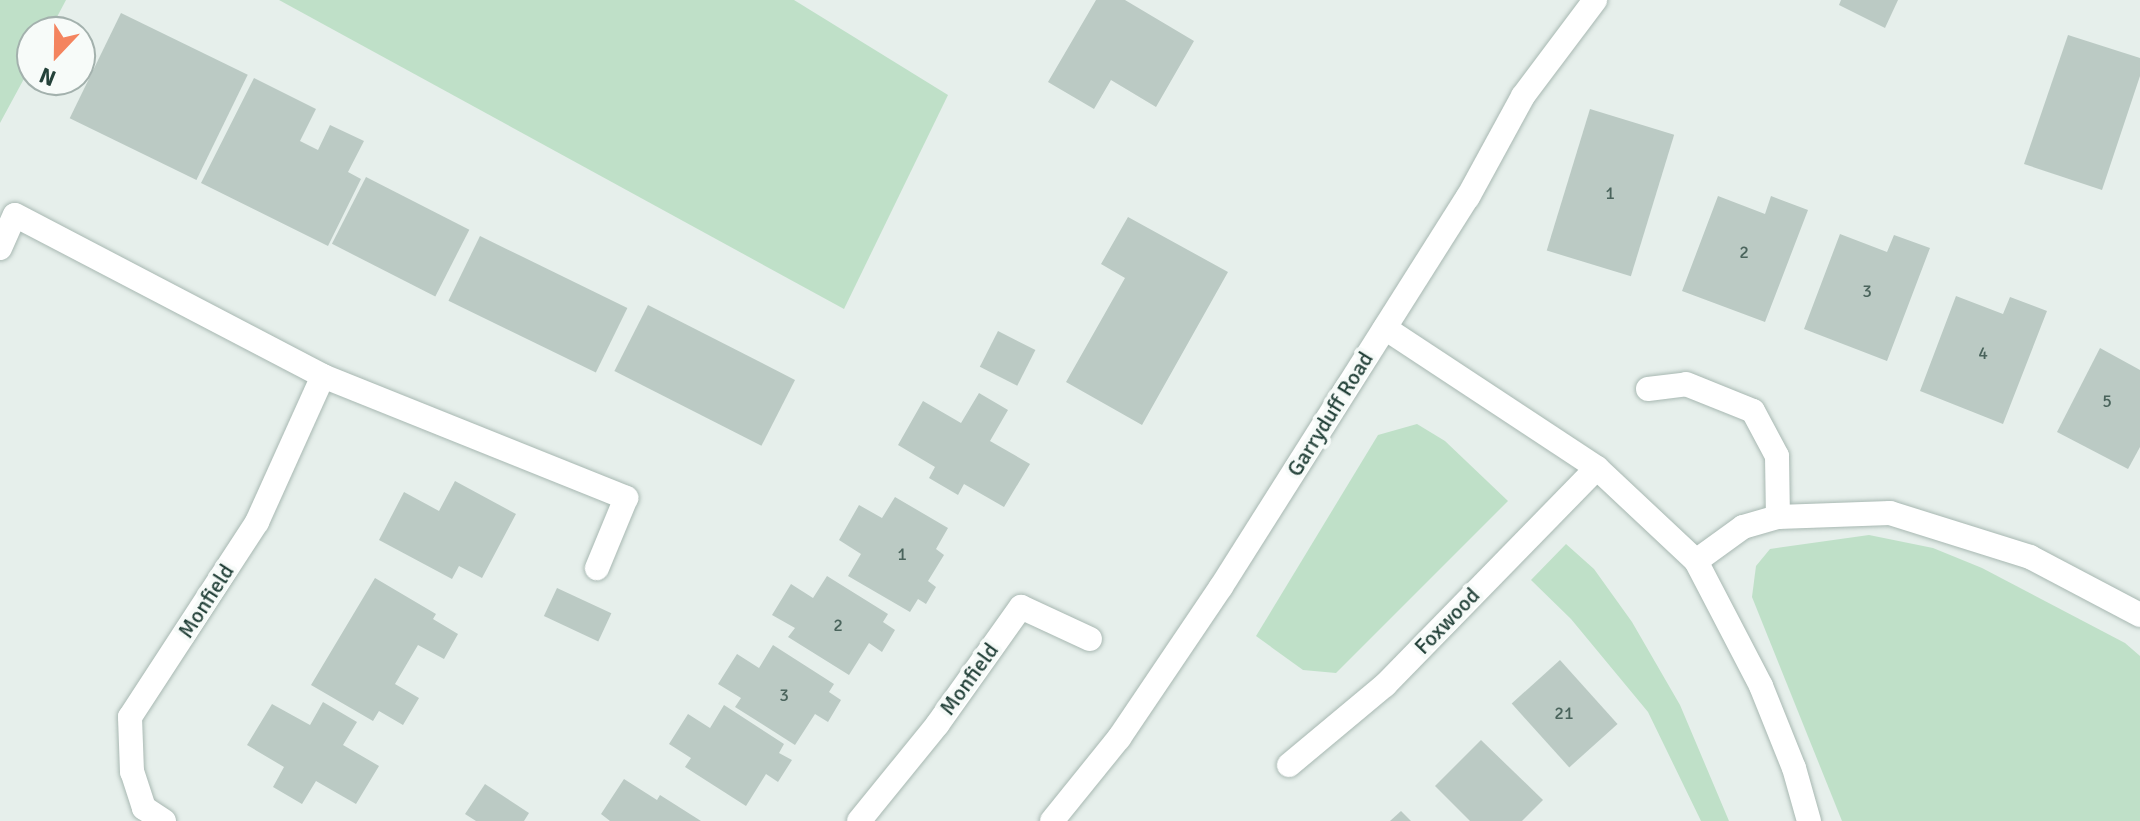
<!DOCTYPE html>
<style>
body{margin:0}
#map{position:relative;width:2140px;height:821px;overflow:hidden;background:#e6efeb;font-family:Signika,sans-serif}
div>[style]{position:absolute}
.green>*{inset:0;background:#bfe0c8}
.building>*{inset:0;background:#bbcac4;transform-origin:0 0}
.roads{filter:drop-shadow(0 0 2px #a8b8b2) drop-shadow(0 0 2px #a8b8b2)}
.minor>*{height:24px;margin:-12px;padding:0 12px;transform-origin:12px;border-radius:12px;background:#fff}
span{translate:-50% -50%;white-space:nowrap;text-align:center;line-height:1.15;-webkit-text-stroke:8px #f7fbf9;paint-order:stroke}
.number-label{font-size:18px;color:#4a645c}
.number-label span{-webkit-text-stroke-width:0}
.street-label{font-size:22px;color:#24423a}
.north{position:absolute;left:16px;top:16px;width:80px;height:80px;box-sizing:border-box;background:#f7fbf9;border:2px solid #a3b1ad;border-radius:50%;rotate:202deg;font-size:22px;font-weight:700;line-height:32px;text-align:center;color:#24423a}
.north::after{content:'';display:block;margin:auto;width:28px;height:36px;background:#f4845f;clip-path:polygon(50% 0,100% 100%,50% 72%,0 100%)}
</style>
<div id="map">
<div class="green">
<i style="clip-path:polygon(0 0,66px 0,49px 32px,32px 32px,32px 64px,0 123px)"></i>
<i style="clip-path:polygon(279px 0,794px 0,948px 95px,844px 309px)"></i>
<i style="clip-path:polygon(1417px 424px,1445px 441px,1508px 501px,1336px 673px,1303px 670px,1256px 636px,1378px 435px)"></i>
<i style="clip-path:polygon(1869px 535px,1933px 548px,1982px 568px,2125px 643px,2140px 656px,2140px 821px,1842px 821px,1752px 597px,1756px 566px,1770px 549px)"></i>
<i style="clip-path:polygon(1566px 544px,1594px 569px,1632px 622px,1680px 705px,1729px 821px,1701px 821px,1648px 712px,1571px 619px,1531px 580px)"></i>
</div>
<div class="building">
<i style="clip-path:polygon(1096px 0,1125px 0,1194px 41px,1156px 107px,1111px 80px,1094px 109px,1048px 82px)"></i>
<i style="clip-path:polygon(1841px 0,1898px 0,1885px 28px,1839px 5px)"></i>
<i style="left:121px;top:13px;width:141px;height:117px;rotate:26deg"></i>
<i style="clip-path:polygon(2068px 35px,2140px 58px,2140px 76px,2102px 190px,2024px 164px)"></i>
<i style="clip-path:polygon(254px 78px,316px 109px,300px 141px,318px 150px,330px 125px,364px 141px,348px 172px,361px 179px,328px 246px,201px 183px)"></i>
<i style="left:1590px;top:109px;width:88px;height:148px;rotate:17deg"></i>
<i style="left:366px;top:177px;width:116px;height:75px;rotate:27deg"></i>
<i style="clip-path:polygon(1718px 196px,1765px 214px,1771px 196px,1808px 210px,1765px 322px,1682px 291px)"></i>
<i style="clip-path:polygon(1128px 217px,1228px 272px,1142px 425px,1066px 382px,1125px 278px,1101px 264px)"></i>
<i style="clip-path:polygon(1840px 234px,1887px 252px,1894px 235px,1930px 248px,1887px 361px,1804px 329px)"></i>
<i style="left:480px;top:236px;width:164px;height:72px;rotate:26deg"></i>
<i style="clip-path:polygon(1956px 296px,2003px 314px,2010px 297px,2047px 311px,2003px 424px,1920px 391px)"></i>
<i style="left:648px;top:305px;width:165px;height:74px;rotate:27deg"></i>
<i style="left:998px;top:331px;width:42px;height:40px;rotate:27deg"></i>
<i style="clip-path:polygon(2100px 348px,2140px 370px,2140px 447px,2128px 469px,2057px 432px)"></i>
<i style="clip-path:polygon(979px 393px,1008px 410px,990px 441px,1030px 464px,1004px 507px,964px 484px,958px 495px,929px 478px,935px 467px,898px 445px,923px 401px,961px 423px)"></i>
<i style="clip-path:polygon(455px 481px,516px 514px,482px 578px,459px 566px,452px 579px,379px 540px,404px 492px,439px 511px)"></i>
<i style="clip-path:polygon(895px 497px,948px 528px,936px 549px,944px 555px,928px 581px,936px 587px,926px 604px,918px 599px,910px 612px,848px 576px,861px 554px,839px 540px,859px 505px,882px 518px)"></i>
<i style="clip-path:polygon(827px 576px,888px 614px,883px 622px,895px 630px,882px 652px,869px 643px,849px 675px,788px 637px,795px 628px,772px 615px,791px 584px,813px 598px)"></i>
<i style="clip-path:polygon(375px 578px,436px 614px,433px 619px,458px 634px,444px 659px,418px 645px,395px 684px,419px 698px,403px 725px,379px 711px,373px 721px,311px 685px)"></i>
<i style="left:557px;top:588px;width:60px;height:31px;rotate:25deg"></i>
<i style="clip-path:polygon(773px 645px,834px 684px,829px 692px,841px 700px,828px 722px,815px 714px,795px 745px,735px 707px,741px 698px,718px 684px,737px 654px,759px 668px)"></i>
<i style="left:1560px;top:660px;width:86px;height:65px;rotate:48deg"></i>
<i style="clip-path:polygon(323px 702px,357px 722px,343px 745px,379px 766px,356px 804px,316px 781px,302px 804px,273px 787px,284px 767px,247px 745px,272px 704px,310px 725px)"></i>
<i style="clip-path:polygon(724px 705px,784px 744px,779px 753px,792px 760px,778px 782px,766px 774px,746px 806px,685px 767px,691px 758px,669px 744px,688px 714px,710px 728px)"></i>
<i style="clip-path:polygon(1481px 740px,1543px 800px,1522px 821px,1470px 821px,1435px 786px)"></i>
<i style="clip-path:polygon(624px 779px,657px 800px,660px 795px,701px 821px,610px 821px,601px 814px)"></i>
<i style="clip-path:polygon(485px 784px,529px 813px,524px 821px,476px 821px,465px 814px)"></i>
<i style="clip-path:polygon(1401px 811px,1411px 821px,1390px 821px)"></i>
</div>
<div class="roads">
<div class="minor">
<i style="left:0;top:248px;width:36px;rotate:-66deg"></i>
<i style="left:15px;top:215px;width:348px;rotate:27.6deg"></i>
<i style="left:323px;top:376px;width:327px;rotate:21.9deg"></i>
<i style="left:626px;top:498px;width:76px;rotate:112.5deg"></i>
<i style="left:1385px;top:328px;width:254px;rotate:33.4deg"></i>
<i style="left:1597px;top:468px;width:136px;rotate:43.2deg"></i>
<i style="left:1696px;top:561px;width:141px;rotate:62.5deg"></i>
<i style="left:1761px;top:686px;width:88px;rotate:68.1deg"></i>
<i style="left:1794px;top:768px;width:55px;rotate:74.2deg"></i>
<i style="left:1648px;top:389px;width:38px;rotate:-7deg"></i>
<i style="left:1686px;top:384px;width:72px;rotate:21.9deg"></i>
<i style="left:1753px;top:411px;width:51px;rotate:61.9deg"></i>
<i style="left:1777px;top:456px;width:61px;rotate:89.1deg"></i>
<i style="left:1696px;top:561px;width:58px;rotate:-35.9deg"></i>
<i style="left:1743px;top:527px;width:36px;rotate:-16deg"></i>
<i style="left:1778px;top:517px;width:112px;rotate:-2deg"></i>
<i style="left:1890px;top:513px;width:147px;rotate:17.4deg"></i>
<i style="left:2030px;top:557px;width:124px;rotate:27.8deg"></i>
<i style="left:1289px;top:765px;width:125px;rotate:-39.8deg"></i>
<i style="left:1385px;top:685px;width:303px;rotate:-45.7deg"></i>
<i style="left:164px;top:821px;width:24px;rotate:-147deg"></i>
<i style="left:144px;top:808px;width:38px;rotate:-108deg"></i>
<i style="left:132px;top:772px;width:55px;rotate:-92.1deg"></i>
<i style="left:130px;top:717px;width:233px;rotate:-56.9deg"></i>
<i style="left:257px;top:522px;width:160px;rotate:-65.7deg"></i>
<i style="left:859px;top:821px;width:124px;rotate:-50.9deg"></i>
<i style="left:937px;top:725px;width:145px;rotate:-54.6deg"></i>
<i style="left:1021px;top:607px;width:76px;rotate:24.9deg"></i>
<i style="left:1052px;top:821px;width:107px;rotate:-51.1deg"></i>
<i style="left:1119px;top:738px;width:182px;rotate:-56deg"></i>
<i style="left:1221px;top:587px;width:462px;rotate:-57.7deg"></i>
<i style="left:1468px;top:197px;width:115px;rotate:-61.4deg"></i>
<i style="left:1523px;top:96px;width:120px;rotate:-53.1deg"></i>
</div>
</div>
<div class="number-label">
<span style="left:1610px;top:193px">1</span>
<span style="left:1744px;top:252px">2</span>
<span style="left:1867px;top:291px">3</span>
<span style="left:1983px;top:353px">4</span>
<span style="left:2107px;top:401px">5</span>
<span style="left:902px;top:554px">1</span>
<span style="left:838px;top:625px">2</span>
<span style="left:784px;top:695px">3</span>
<span style="left:1564px;top:713px">21</span>
</div>
<div class="street-label">
<span style="left:1330px;top:414px;rotate:-58deg">Garryduff Road</span>
<span style="left:206px;top:601px;rotate:-57deg">Monfield</span>
<span style="left:1447px;top:621px;rotate:-46deg">Foxwood</span>
<span style="left:969px;top:679px;rotate:-54deg">Monfield</span>
</div>
<div class="north">N</div>
</div>
